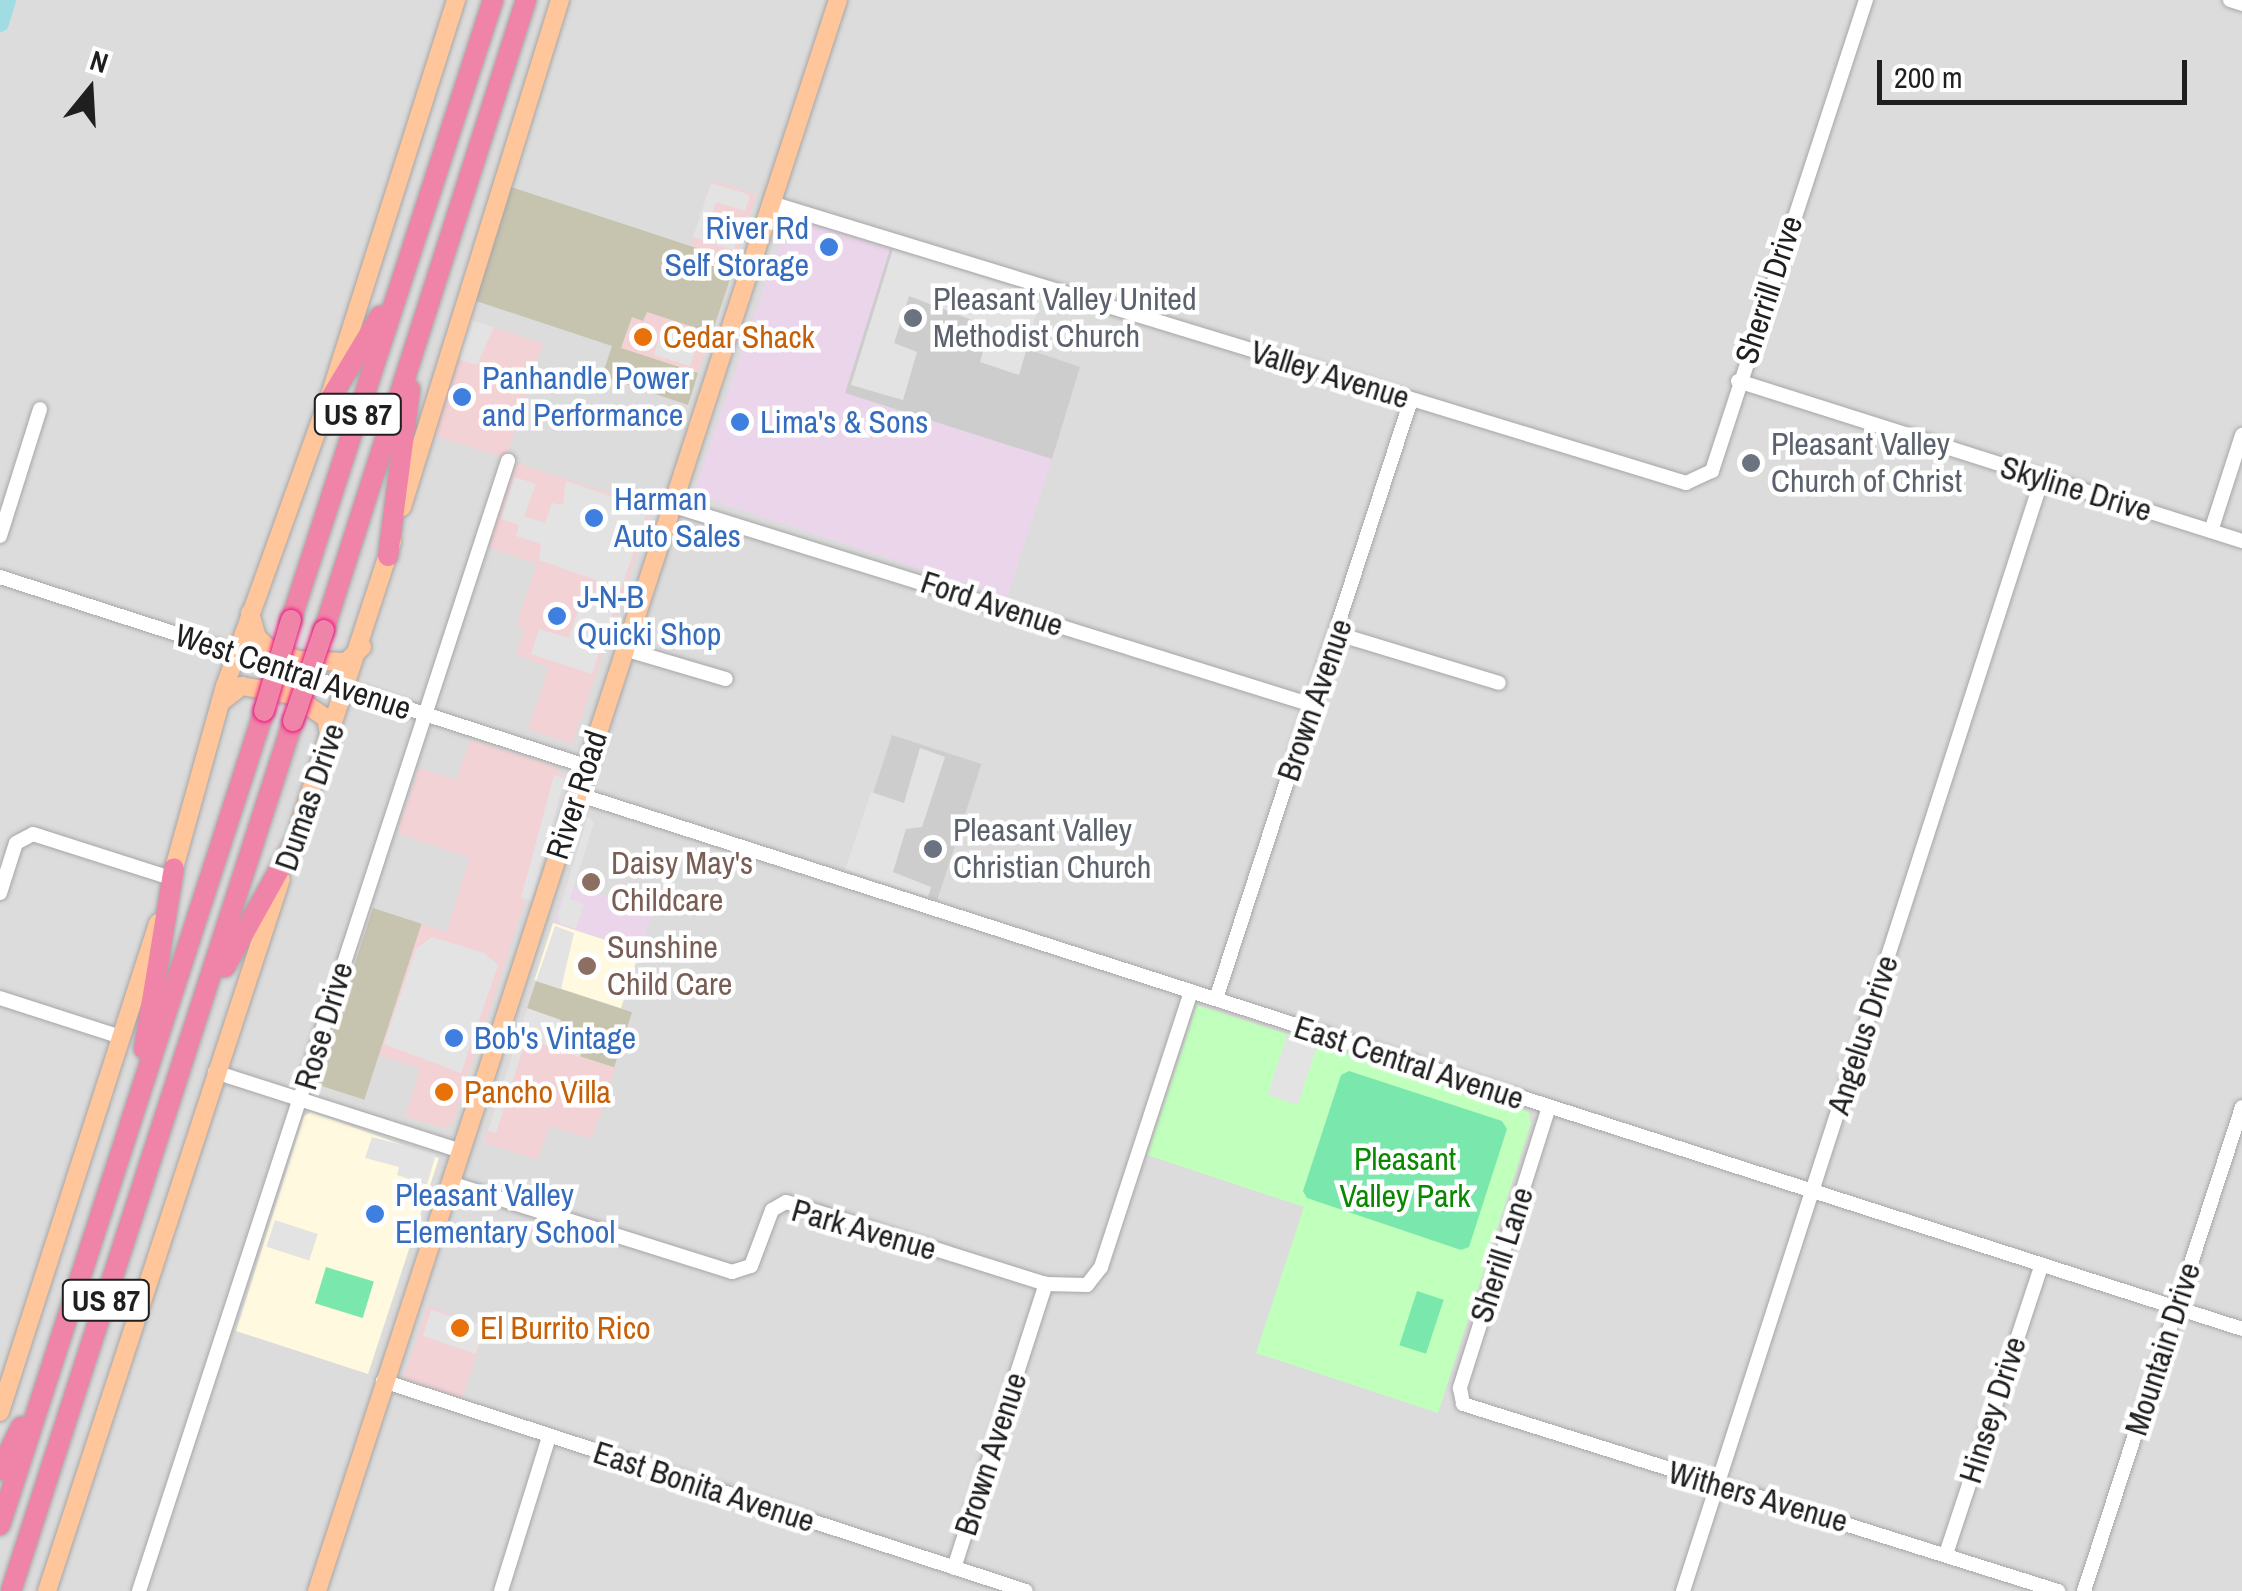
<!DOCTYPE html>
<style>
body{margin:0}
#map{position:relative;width:2242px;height:1591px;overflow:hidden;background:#f1ebe4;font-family:"Archivo Narrow",sans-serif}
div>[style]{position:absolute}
.residential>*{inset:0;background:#dddcdc;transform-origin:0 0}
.commercial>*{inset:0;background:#f3d2d5;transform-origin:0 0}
.industrial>*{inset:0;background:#ead5ea;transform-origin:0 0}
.education>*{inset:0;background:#fffadf;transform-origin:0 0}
.religious>*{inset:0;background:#cdcdcd;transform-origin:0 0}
.construction>*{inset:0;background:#c6c3af;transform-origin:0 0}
.park>*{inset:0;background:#c1ffbd}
.pitch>*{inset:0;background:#7ae7ad;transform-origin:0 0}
.parking>*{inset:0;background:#e3e3e3;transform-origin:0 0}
.river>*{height:18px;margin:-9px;padding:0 9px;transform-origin:9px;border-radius:9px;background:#a0dde3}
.roads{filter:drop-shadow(0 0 2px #a6a6a6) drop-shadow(0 0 2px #a6a6a6)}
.minor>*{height:14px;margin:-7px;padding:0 7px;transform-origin:7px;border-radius:7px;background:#fff}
.major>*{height:18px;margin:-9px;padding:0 9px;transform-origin:9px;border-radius:9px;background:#ffc59b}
.highway>*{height:20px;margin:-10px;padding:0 10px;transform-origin:10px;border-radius:10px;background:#f084a8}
.bridges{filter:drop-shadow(0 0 2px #ed137e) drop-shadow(0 0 2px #ed137e)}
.highway-bridge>*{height:20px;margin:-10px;padding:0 10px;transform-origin:10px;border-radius:10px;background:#f084a8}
.dots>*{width:28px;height:28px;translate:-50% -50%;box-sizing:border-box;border:5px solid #fff;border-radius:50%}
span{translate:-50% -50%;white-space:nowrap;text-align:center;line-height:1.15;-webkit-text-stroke:9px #fff;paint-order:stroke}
.shield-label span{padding:2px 8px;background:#fff;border:2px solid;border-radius:8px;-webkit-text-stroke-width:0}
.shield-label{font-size:30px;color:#1f1f1f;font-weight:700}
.shop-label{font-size:32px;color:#366cbe}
.right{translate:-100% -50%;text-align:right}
.left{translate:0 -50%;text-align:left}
.street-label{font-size:32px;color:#1f1f1f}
.worship-label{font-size:32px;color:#5b616d}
.food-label{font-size:32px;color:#c56008}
.education-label{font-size:32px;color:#785e54}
.park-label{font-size:32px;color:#098900}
.north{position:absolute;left:40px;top:40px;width:100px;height:100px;-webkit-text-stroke:8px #fff;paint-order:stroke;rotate:18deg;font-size:28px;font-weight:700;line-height:40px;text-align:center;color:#1f1f1f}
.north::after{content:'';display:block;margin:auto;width:35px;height:45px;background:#1f1f1f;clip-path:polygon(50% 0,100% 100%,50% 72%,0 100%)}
.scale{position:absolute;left:1877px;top:60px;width:310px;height:45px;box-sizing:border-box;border:5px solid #1f1f1f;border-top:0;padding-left:12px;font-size:30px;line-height:35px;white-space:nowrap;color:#1f1f1f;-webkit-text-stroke:8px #fff;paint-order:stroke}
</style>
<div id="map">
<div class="residential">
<i style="left:0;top:0;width:2242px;height:1591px"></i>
</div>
<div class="commercial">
<i style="left:712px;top:180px;width:47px;height:70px;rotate:18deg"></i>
<i style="clip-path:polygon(647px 311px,712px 333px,698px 373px,621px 349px,632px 317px)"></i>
<i style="left:468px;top:319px;width:79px;height:121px;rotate:18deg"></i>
<i style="clip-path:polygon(516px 463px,653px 507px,572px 744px,528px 729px,549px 667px,516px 655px,524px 629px,516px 625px,537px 564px,488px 547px)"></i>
<i style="clip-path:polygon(470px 740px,554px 766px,565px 778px,452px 1125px,444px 1128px,405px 1116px,420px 1069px,377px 1055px,421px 924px,446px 932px,470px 858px,397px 833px,419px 768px,456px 780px)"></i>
<i style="clip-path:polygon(518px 1036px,615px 1068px,592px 1139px,549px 1126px,538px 1160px,484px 1142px)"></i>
<i style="left:428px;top:1306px;width:62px;height:76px;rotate:19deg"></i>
</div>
<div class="industrial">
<i style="clip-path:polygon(788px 217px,890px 249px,846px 393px,1052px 459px,1007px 598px,693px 494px)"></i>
<i style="left:566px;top:884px;width:91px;height:41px;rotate:17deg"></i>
</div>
<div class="education">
<i style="left:553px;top:923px;width:91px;height:60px;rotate:18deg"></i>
<i style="clip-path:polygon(311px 1112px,439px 1158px,368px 1374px,236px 1331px,304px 1116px)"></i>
</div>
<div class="religious">
<i style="clip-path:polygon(890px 249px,1042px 296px,1027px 349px,1080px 367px,1052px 459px,845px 393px)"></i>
<i style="left:892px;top:735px;width:94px;height:143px;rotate:18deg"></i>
</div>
<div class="construction">
<i style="clip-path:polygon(511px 187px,736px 261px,712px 333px,647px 312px,643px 321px,632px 317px,621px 348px,698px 373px,688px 405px,602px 376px,612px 346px,473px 300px)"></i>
<i style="left:373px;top:908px;width:51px;height:185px;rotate:18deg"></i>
<i style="left:536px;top:981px;width:101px;height:58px;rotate:18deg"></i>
</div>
<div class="park">
<i style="clip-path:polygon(1197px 1005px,1529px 1112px,1531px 1124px,1438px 1413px,1256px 1353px,1304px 1207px,1147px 1155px)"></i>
</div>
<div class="pitch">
<i style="clip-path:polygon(1349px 1071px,1502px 1121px,1507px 1129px,1469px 1247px,1461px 1250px,1307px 1198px,1303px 1191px,1341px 1075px)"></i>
<i style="left:326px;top:1267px;width:50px;height:38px;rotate:17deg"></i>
<i style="left:1417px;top:1291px;width:28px;height:57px;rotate:18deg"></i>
</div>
<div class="parking">
<i style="clip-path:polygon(711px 183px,750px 195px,745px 211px,716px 202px,709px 223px,739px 233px,734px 250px,693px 237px)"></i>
<i style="clip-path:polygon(893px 249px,1042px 296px,1019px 375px,980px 362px,990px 327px,909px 296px,894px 343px,917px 352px,903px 400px,851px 385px)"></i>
<i style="clip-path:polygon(468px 319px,494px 327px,477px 365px,455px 358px)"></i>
<i style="left:662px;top:329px;width:38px;height:27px;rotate:17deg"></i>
<i style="clip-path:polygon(514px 477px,536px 484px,524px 516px,545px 523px,552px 503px,563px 505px,566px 481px,648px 509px,621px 589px,539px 560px,541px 544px,516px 536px,519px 525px,501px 519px)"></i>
<i style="clip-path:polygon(583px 594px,615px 605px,592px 674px,531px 654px,539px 629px,569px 638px)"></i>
<i style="clip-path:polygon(920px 748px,945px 757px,922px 827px,906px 829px,893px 872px,931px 887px,928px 897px,845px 870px,871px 792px,904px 803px)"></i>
<i style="left:554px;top:775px;width:11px;height:127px;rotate:15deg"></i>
<i style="clip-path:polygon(588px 816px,594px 823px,570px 899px,584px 904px,576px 929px,560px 924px,558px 915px)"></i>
<i style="clip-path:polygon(555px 926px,574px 933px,561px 989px,536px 981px)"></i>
<i style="clip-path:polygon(432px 937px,484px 953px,498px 965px,461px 1073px,384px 1044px,416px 949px)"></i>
<i style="clip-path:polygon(527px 1008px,561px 1020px,558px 1032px,583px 1045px,580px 1057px,526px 1039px,496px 1133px,488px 1131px)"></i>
<i style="left:1287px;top:1035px;width:32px;height:63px;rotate:18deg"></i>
<i style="clip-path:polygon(372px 1137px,436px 1154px,427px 1185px,397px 1175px,399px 1167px,365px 1158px)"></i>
<i style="left:275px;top:1220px;width:45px;height:28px;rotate:18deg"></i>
<i style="clip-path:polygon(431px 1310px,453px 1317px,448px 1332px,467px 1338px,473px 1322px,484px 1326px,476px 1354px,423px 1336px)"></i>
</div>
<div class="river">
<i style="left:0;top:23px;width:24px;rotate:-73deg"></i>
</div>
<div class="roads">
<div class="minor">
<i style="left:2230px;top:0;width:13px;rotate:18deg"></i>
<i style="left:771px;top:203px;width:957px;rotate:17.01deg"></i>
<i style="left:1686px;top:483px;width:29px;rotate:-25deg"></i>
<i style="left:1712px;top:471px;width:496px;rotate:-71.9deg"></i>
<i style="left:1738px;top:381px;width:529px;rotate:17.61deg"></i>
<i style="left:671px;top:505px;width:671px;rotate:17.33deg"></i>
<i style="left:2211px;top:531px;width:101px;rotate:-72.1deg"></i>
<i style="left:0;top:536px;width:133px;rotate:-72.5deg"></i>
<i style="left:0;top:577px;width:616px;rotate:17.88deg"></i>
<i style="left:1338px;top:634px;width:168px;rotate:16.9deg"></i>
<i style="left:624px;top:649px;width:106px;rotate:16.4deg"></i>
<i style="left:577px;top:794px;width:1749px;rotate:17.81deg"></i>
<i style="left:0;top:893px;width:52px;rotate:-72.3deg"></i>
<i style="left:16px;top:843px;width:19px;rotate:-28deg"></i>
<i style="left:33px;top:834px;width:145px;rotate:17.7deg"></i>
<i style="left:0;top:998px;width:127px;rotate:17.9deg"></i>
<i style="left:1216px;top:999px;width:630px;rotate:-71.97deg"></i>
<i style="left:215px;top:1072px;width:258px;rotate:17.8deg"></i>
<i style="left:1548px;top:1110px;width:292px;rotate:107.6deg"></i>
<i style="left:1460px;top:1388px;width:16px;rotate:79deg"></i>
<i style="left:1463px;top:1404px;width:624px;rotate:17.45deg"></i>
<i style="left:450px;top:1183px;width:296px;rotate:17.5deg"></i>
<i style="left:732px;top:1272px;width:20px;rotate:-18deg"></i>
<i style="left:751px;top:1266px;width:60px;rotate:-69.4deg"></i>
<i style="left:772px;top:1210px;width:16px;rotate:-30deg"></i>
<i style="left:786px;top:1202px;width:273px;rotate:17.5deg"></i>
<i style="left:1046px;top:1284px;width:41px;rotate:1.4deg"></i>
<i style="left:1087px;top:1285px;width:23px;rotate:-52deg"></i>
<i style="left:1101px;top:1267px;width:290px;rotate:-71.9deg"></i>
<i style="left:383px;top:1381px;width:676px;rotate:18.09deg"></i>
<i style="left:1946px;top:1554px;width:303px;rotate:-71.7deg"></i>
<i style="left:954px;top:1568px;width:299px;rotate:-72.1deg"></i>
<i style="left:139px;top:1591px;width:1189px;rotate:-71.92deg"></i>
<i style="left:501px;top:1591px;width:161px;rotate:-72.7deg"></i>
<i style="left:1683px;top:1591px;width:1169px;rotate:-72.11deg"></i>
<i style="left:2084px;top:1591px;width:509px;rotate:-71.92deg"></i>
</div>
<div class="major">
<i style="left:402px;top:507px;width:531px;rotate:-72.69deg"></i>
<i style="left:250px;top:613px;width:25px;rotate:74deg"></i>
<i style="left:257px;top:637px;width:20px;rotate:45deg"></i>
<i style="left:271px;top:651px;width:28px;rotate:18deg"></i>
<i style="left:298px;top:660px;width:48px;rotate:2.4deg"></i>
<i style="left:346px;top:662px;width:22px;rotate:-43deg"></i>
<i style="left:220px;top:703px;width:28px;rotate:-38deg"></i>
<i style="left:242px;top:686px;width:51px;rotate:10.2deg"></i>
<i style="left:292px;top:695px;width:41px;rotate:34.1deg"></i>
<i style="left:326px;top:718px;width:22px;rotate:80deg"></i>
<i style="left:290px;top:854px;width:328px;rotate:-71.9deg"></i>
<i style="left:171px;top:879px;width:200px;rotate:-74.4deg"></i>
<i style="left:225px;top:686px;width:309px;rotate:-70.2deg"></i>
<i style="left:330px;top:395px;width:415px;rotate:-72.3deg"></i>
<i style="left:0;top:1412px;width:514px;rotate:-72.09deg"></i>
<i style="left:47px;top:1591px;width:749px;rotate:-71.81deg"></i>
<i style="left:317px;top:1591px;width:1674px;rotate:-71.87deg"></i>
</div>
<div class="highway">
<i style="left:326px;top:406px;width:105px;rotate:-59deg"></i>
<i style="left:388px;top:556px;width:168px;rotate:-82.5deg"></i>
<i style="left:291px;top:620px;width:652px;rotate:-71.95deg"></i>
<i style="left:324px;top:630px;width:662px;rotate:-72.22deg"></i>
<i style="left:225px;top:967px;width:142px;rotate:-60.9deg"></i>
<i style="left:144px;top:1049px;width:183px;rotate:-80.6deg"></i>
<i style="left:0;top:1470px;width:48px;rotate:-64deg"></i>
<i style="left:0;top:1525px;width:856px;rotate:-72.03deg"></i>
<i style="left:11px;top:1591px;width:915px;rotate:-72.04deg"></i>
</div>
</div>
<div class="bridges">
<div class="highway-bridge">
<i style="left:264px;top:711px;width:95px;rotate:-73.5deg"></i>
<i style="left:293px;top:721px;width:96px;rotate:-71.2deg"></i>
</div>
</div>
<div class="dots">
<i style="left:829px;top:247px;background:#3f7fe0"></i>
<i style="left:913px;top:318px;background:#6b7280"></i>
<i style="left:643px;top:337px;background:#e8710a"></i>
<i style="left:462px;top:397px;background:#3f7fe0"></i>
<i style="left:740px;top:422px;background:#3f7fe0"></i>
<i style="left:1751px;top:463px;background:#6b7280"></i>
<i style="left:594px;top:518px;background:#3f7fe0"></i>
<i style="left:557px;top:616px;background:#3f7fe0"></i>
<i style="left:933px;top:849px;background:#6b7280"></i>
<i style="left:591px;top:882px;background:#8d6e63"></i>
<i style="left:587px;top:966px;background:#8d6e63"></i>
<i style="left:454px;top:1038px;background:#3f7fe0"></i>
<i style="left:444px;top:1092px;background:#e8710a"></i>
<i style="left:375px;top:1214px;background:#3f7fe0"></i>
<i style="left:460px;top:1328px;background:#e8710a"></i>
</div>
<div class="shield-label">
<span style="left:358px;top:414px">US 87</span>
<span style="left:106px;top:1300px">US 87</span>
</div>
<div class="shop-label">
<span class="right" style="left:809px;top:247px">River Rd<br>Self Storage</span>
<span class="left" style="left:482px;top:397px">Panhandle Power<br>and Performance</span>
<span class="left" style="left:760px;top:422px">Lima's &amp; Sons</span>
<span class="left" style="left:614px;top:518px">Harman<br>Auto Sales</span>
<span class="left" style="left:577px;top:616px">J-N-B<br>Quicki Shop</span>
<span class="left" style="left:474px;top:1038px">Bob's Vintage</span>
<span class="left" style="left:395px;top:1214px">Pleasant Valley<br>Elementary School</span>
</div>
<div class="street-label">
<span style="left:1769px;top:290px;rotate:-72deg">Sherrill Drive</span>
<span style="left:1330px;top:375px;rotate:17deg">Valley Avenue</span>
<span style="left:2076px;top:489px;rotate:17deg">Skyline Drive</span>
<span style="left:992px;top:604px;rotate:18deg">Ford Avenue</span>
<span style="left:293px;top:672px;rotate:18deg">West Central Avenue</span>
<span style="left:1315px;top:700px;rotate:-71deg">Brown Avenue</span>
<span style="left:577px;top:795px;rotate:-72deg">River Road</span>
<span style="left:310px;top:797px;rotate:-71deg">Dumas Drive</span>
<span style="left:324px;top:1026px;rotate:-73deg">Rose Drive</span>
<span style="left:1863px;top:1035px;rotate:-72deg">Angelus Drive</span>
<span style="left:1409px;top:1063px;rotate:18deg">East Central Avenue</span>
<span style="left:864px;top:1230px;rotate:16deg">Park Avenue</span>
<span style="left:1502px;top:1255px;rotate:-72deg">Sherill Lane</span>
<span style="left:2163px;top:1349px;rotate:-72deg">Mountain Drive</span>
<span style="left:1993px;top:1410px;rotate:-72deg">Hinsey Drive</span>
<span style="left:991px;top:1454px;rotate:-72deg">Brown Avenue</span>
<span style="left:704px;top:1487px;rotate:18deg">East Bonita Avenue</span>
<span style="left:1758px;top:1497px;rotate:16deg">Withers Avenue</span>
</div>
<div class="worship-label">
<span class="left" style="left:933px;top:318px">Pleasant Valley United<br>Methodist Church</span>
<span class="left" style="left:1771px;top:463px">Pleasant Valley<br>Church of Christ</span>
<span class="left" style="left:953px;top:849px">Pleasant Valley<br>Christian Church</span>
</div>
<div class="food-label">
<span class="left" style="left:663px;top:337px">Cedar Shack</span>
<span class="left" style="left:464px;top:1092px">Pancho Villa</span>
<span class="left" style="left:480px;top:1328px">El Burrito Rico</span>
</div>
<div class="education-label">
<span class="left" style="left:611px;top:882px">Daisy May's<br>Childcare</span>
<span class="left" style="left:607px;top:966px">Sunshine<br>Child Care</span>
</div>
<div class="park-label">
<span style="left:1405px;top:1178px">Pleasant<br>Valley Park</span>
</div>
<div class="north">N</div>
<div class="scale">200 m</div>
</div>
